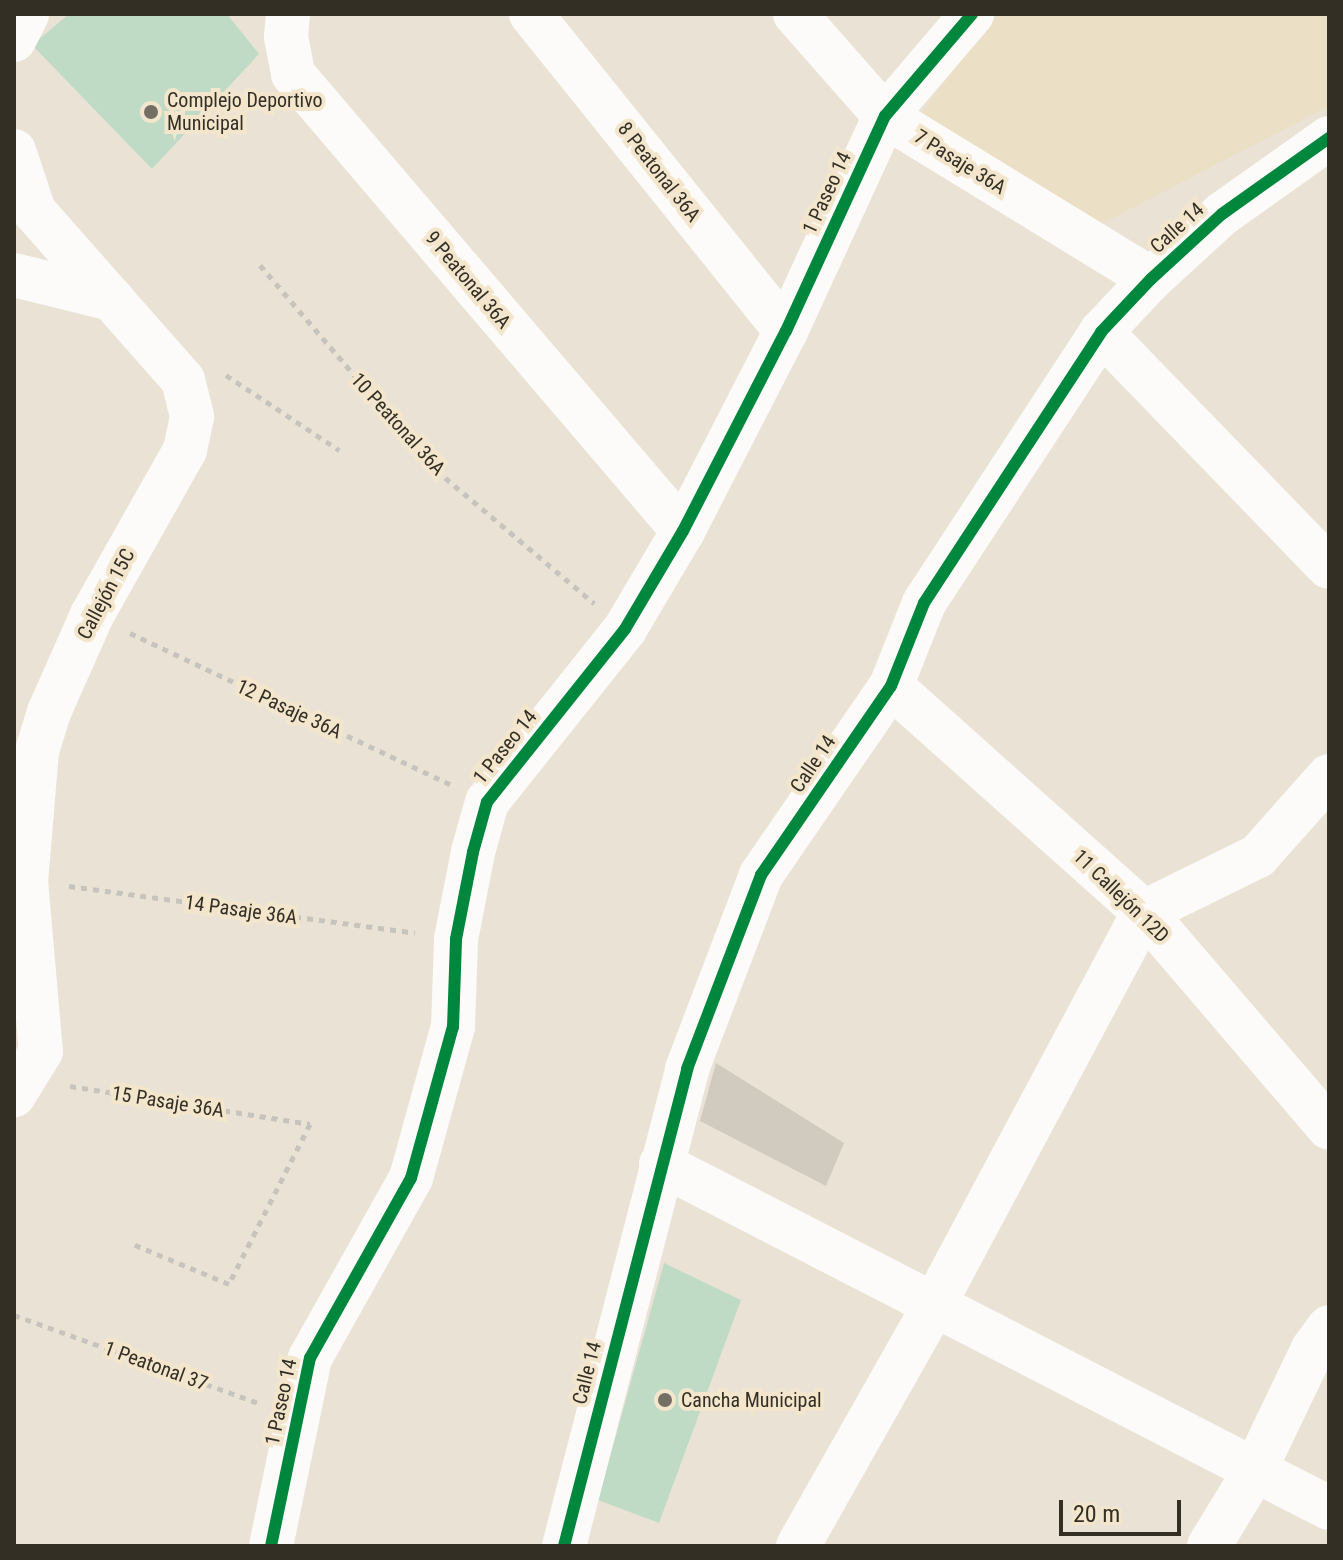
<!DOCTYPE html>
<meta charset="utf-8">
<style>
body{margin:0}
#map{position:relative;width:1343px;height:1560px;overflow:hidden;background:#eae3d5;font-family:"Roboto Condensed",sans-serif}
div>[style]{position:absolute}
.built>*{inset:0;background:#ebdfc6}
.green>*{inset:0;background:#c0dbc5}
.building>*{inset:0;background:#d0cabf}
.path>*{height:5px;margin-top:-2.5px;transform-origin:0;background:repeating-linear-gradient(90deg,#c6c4bd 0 6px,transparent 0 12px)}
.minor>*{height:44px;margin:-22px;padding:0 22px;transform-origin:22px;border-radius:22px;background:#fcfbf9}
.cycleway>*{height:12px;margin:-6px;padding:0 6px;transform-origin:6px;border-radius:6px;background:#00873e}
.dots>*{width:22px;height:22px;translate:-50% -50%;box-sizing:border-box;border:4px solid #f3e6cc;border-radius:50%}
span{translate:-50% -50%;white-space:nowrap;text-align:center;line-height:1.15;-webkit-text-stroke:8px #f3e6cc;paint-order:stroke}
.poi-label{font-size:20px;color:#342f25}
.left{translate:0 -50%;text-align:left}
.street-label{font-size:20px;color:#342f25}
.frame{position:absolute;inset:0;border:16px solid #342f25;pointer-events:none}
.scale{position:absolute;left:1059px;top:1500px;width:122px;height:36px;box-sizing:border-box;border:4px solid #342f25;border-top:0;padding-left:10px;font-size:24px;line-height:28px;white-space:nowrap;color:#342f25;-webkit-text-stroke:6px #f3e6cc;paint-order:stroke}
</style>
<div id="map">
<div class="built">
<i style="clip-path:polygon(995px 14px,1329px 14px,1329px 106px,1098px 226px,917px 119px)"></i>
</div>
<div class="green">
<i style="clip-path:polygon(69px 14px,227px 14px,259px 54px,152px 169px,32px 45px)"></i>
<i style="clip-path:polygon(664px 1263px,741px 1300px,659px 1523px,598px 1500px)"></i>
</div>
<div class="building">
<i style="clip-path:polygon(716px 1063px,844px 1143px,826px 1186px,700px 1121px)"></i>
</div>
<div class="path">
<i style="left:260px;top:265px;width:270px;rotate:49.4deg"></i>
<i style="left:436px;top:470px;width:207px;rotate:40.1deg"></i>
<i style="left:226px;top:375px;width:136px;rotate:33.6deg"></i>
<i style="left:130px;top:633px;width:354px;rotate:25.3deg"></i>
<i style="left:69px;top:886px;width:349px;rotate:7.7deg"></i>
<i style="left:70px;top:1086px;width:243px;rotate:9deg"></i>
<i style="left:310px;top:1124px;width:179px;rotate:116.9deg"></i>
<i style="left:229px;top:1284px;width:104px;rotate:-157.4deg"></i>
<i style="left:14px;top:1315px;width:260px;rotate:19.8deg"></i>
</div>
<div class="minor">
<i style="left:288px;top:14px;width:23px;rotate:95deg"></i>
<i style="left:286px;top:37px;width:38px;rotate:79deg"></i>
<i style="left:293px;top:74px;width:601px;rotate:49.52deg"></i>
<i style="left:531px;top:14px;width:407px;rotate:51.2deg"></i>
<i style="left:795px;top:14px;width:136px;rotate:48.6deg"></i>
<i style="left:885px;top:116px;width:312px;rotate:31.5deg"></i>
<i style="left:14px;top:40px;width:29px;rotate:-63deg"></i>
<i style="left:14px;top:151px;width:63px;rotate:71.6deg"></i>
<i style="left:34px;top:211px;width:225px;rotate:48.6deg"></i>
<i style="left:183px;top:380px;width:38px;rotate:76deg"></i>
<i style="left:192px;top:417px;width:34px;rotate:102deg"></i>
<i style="left:185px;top:450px;width:189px;rotate:119.4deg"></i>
<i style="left:92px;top:615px;width:106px;rotate:113.9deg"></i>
<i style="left:49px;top:712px;width:41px;rotate:107.1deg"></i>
<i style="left:37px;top:751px;width:130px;rotate:94.8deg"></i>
<i style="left:26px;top:881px;width:171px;rotate:85deg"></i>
<i style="left:41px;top:1051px;width:52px;rotate:121.5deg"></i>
<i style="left:14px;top:275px;width:101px;rotate:13.8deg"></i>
<i style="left:1101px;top:332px;width:327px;rotate:45.9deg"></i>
<i style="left:891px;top:686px;width:339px;rotate:41.8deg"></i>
<i style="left:1144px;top:912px;width:284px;rotate:49.4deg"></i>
<i style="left:661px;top:1164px;width:751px;rotate:27.25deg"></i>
<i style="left:271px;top:1546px;width:192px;rotate:-78.3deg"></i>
<i style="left:310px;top:1358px;width:206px;rotate:-60.7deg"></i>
<i style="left:411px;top:1178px;width:157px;rotate:-74.5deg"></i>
<i style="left:453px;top:1027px;width:88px;rotate:-88deg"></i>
<i style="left:456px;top:939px;width:89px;rotate:-78.9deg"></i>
<i style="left:473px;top:852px;width:52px;rotate:-74.4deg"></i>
<i style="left:487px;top:802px;width:221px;rotate:-51.4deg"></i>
<i style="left:625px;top:629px;width:114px;rotate:-59.4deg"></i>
<i style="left:683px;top:531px;width:225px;rotate:-62.8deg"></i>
<i style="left:786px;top:331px;width:237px;rotate:-65.3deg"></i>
<i style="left:885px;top:116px;width:134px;rotate:-49.5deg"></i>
<i style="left:564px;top:1546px;width:493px;rotate:-75.5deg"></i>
<i style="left:687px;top:1069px;width:208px;rotate:-69.1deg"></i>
<i style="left:761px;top:875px;width:229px;rotate:-55.5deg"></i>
<i style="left:891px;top:686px;width:89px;rotate:-68.3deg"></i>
<i style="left:924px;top:603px;width:324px;rotate:-56.8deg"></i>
<i style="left:1101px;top:332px;width:73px;rotate:-46.7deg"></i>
<i style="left:1151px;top:279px;width:96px;rotate:-42.5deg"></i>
<i style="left:1222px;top:214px;width:131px;rotate:-35.4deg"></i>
<i style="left:798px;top:1546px;width:274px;rotate:-60.5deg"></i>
<i style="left:933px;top:1307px;width:448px;rotate:-61.9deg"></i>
<i style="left:1144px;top:912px;width:127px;rotate:-26.2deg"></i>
<i style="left:1258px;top:856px;width:107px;rotate:-48.4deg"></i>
<i style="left:1209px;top:1546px;width:87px;rotate:-58.7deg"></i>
<i style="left:1254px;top:1472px;width:136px;rotate:-64.4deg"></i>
<i style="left:1313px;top:1349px;width:27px;rotate:-54deg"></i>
</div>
<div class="cycleway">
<i style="left:271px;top:1546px;width:192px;rotate:-78.3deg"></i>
<i style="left:310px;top:1358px;width:206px;rotate:-60.7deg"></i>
<i style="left:411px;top:1178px;width:157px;rotate:-74.5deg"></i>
<i style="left:453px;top:1027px;width:88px;rotate:-88deg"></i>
<i style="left:456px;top:939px;width:89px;rotate:-78.9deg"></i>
<i style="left:473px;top:852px;width:52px;rotate:-74.4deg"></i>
<i style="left:487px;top:802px;width:221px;rotate:-51.4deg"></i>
<i style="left:625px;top:629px;width:114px;rotate:-59.4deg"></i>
<i style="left:683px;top:531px;width:225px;rotate:-62.8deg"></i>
<i style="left:786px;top:331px;width:237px;rotate:-65.3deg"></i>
<i style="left:885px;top:116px;width:134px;rotate:-49.5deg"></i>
<i style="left:564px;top:1546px;width:493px;rotate:-75.5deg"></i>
<i style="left:687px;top:1069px;width:208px;rotate:-69.1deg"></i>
<i style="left:761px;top:875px;width:229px;rotate:-55.5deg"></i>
<i style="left:891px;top:686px;width:89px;rotate:-68.3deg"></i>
<i style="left:924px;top:603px;width:324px;rotate:-56.8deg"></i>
<i style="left:1101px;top:332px;width:73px;rotate:-46.7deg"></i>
<i style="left:1151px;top:279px;width:96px;rotate:-42.5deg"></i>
<i style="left:1222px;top:214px;width:131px;rotate:-35.4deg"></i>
</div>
<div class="dots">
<i style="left:151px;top:112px;background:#746e63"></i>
<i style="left:665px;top:1400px;background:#746e63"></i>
</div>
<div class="poi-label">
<span class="left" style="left:167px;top:112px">Complejo Deportivo<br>Municipal</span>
<span class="left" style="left:681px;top:1400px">Cancha Municipal</span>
</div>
<div class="street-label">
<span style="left:960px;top:162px;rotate:32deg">7 Pasaje 36A</span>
<span style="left:659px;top:172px;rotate:52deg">8 Peatonal 36A</span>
<span style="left:827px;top:193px;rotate:-65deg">1 Paseo 14</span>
<span style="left:1177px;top:228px;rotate:-42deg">Calle 14</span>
<span style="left:468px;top:280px;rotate:50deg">9 Peatonal 36A</span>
<span style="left:398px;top:424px;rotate:48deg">10 Peatonal 36A</span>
<span style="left:106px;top:594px;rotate:-62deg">Callejón 15C</span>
<span style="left:289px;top:709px;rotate:25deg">12 Pasaje 36A</span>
<span style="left:505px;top:747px;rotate:-51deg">1 Paseo 14</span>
<span style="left:813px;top:764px;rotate:-56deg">Calle 14</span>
<span style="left:1121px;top:896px;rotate:44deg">11 Callejón 12D</span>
<span style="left:241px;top:910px;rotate:8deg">14 Pasaje 36A</span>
<span style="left:168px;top:1102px;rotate:9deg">15 Pasaje 36A</span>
<span style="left:156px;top:1366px;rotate:20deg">1 Peatonal 37</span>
<span style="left:587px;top:1373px;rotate:-76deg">Calle 14</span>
<span style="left:281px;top:1402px;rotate:-78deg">1 Paseo 14</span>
</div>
<div class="frame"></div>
<div class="scale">20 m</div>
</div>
